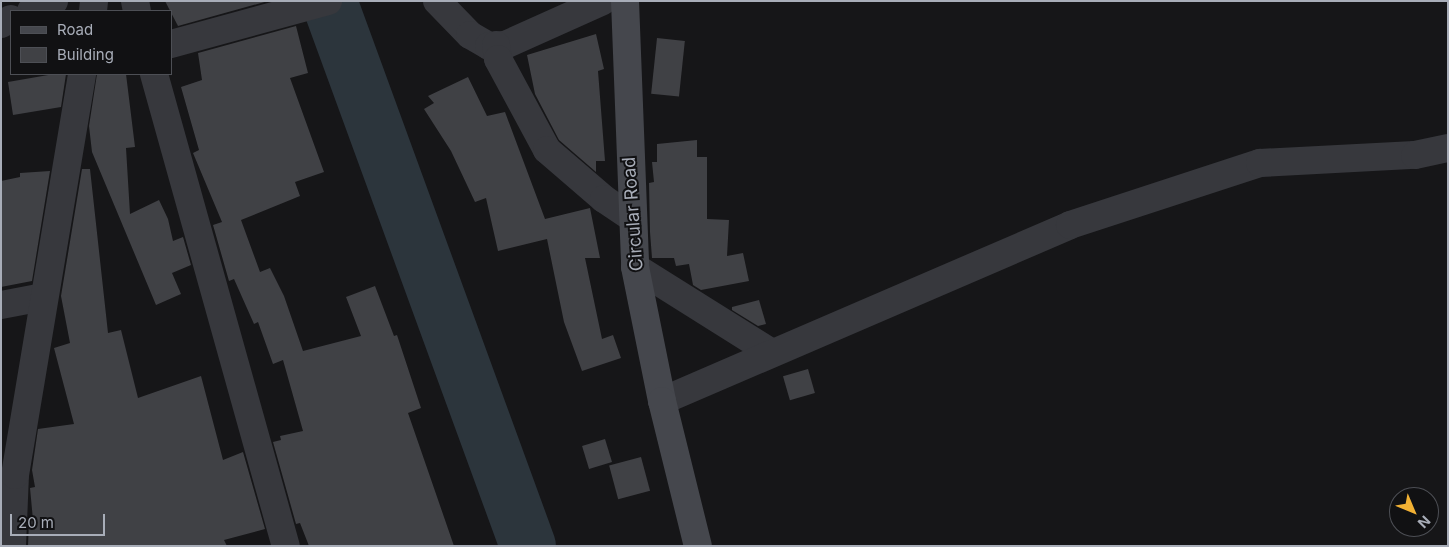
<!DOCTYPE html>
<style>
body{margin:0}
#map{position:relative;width:1449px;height:547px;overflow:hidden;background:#161618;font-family:Inter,sans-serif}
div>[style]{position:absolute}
.river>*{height:56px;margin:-28px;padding:0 28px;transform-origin:28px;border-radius:28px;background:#2c353c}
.building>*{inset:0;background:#404145;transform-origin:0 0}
.street>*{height:28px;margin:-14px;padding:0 14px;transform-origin:14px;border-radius:14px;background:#37383d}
.secondary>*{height:28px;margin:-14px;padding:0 14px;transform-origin:14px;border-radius:14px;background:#45474d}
span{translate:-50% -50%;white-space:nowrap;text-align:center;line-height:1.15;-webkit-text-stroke:4px #111113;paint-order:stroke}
.street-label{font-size:18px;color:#a8adb8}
.frame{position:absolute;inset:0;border:2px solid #a8adb8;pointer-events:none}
.legend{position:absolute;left:10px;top:10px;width:162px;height:65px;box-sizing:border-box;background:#111113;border:1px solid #4d4f55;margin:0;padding:6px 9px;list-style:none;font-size:15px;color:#a8adb8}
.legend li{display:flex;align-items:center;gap:10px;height:25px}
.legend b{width:25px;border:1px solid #4d4f55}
.north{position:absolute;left:1389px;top:487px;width:50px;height:50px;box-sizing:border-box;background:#111113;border:1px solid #4d4f55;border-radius:50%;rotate:135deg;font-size:14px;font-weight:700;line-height:20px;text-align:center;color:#a8adb8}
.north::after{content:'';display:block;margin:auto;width:18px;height:22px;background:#f2b134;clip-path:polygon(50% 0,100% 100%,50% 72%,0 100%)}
.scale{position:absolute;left:10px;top:514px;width:95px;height:22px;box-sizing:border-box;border:2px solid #a8adb8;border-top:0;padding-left:6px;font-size:15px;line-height:18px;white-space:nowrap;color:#a8adb8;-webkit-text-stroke:4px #111113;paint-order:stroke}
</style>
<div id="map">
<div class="river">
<i style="left:329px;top:1px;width:580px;rotate:69.94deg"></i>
</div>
<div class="building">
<i style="clip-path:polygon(165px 1px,268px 1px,178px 26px)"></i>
<i style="clip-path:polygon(296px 26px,308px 73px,290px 78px,324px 172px,295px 182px,300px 196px,241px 220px,260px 272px,270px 268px,284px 296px,303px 351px,361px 336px,346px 297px,375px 286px,394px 336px,397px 335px,421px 408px,408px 413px,454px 546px,309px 546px,300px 523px,296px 524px,273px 442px,281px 440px,280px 436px,303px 431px,283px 360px,273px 364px,258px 322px,254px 324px,234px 279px,229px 281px,213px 225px,222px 222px,193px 153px,199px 150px,181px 87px,202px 80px,198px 53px)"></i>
<i style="clip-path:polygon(596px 34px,604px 69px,598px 71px,605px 161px,596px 161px,596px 172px,559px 140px,535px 94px,527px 55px)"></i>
<i style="left:657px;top:38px;width:28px;height:56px;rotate:6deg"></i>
<i style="clip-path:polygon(54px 74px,66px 74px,61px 107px,13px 115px,8px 82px)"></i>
<i style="clip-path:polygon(97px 74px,126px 74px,135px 147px,126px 148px,130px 214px,159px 200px,168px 219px,173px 241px,183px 237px,191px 265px,172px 273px,181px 294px,156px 305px,92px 152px,89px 126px)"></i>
<i style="clip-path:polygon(468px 77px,487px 116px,505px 112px,545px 219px,590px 208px,600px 258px,585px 258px,602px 339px,613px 335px,621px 358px,582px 371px,564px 322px,547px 239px,498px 251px,486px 198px,475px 202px,451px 151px,424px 109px,434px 103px,428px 96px)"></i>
<i style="clip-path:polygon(697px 140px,697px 157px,707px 157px,707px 219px,729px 220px,727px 256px,743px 253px,749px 281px,701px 290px,693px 285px,689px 264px,676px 266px,674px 258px,652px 258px,650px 232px,649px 183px,654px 182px,652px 162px,657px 162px,657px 144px)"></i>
<i style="clip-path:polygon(82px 169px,90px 169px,108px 333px,121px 330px,138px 398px,201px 376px,223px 460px,243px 452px,265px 529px,224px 540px,227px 546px,28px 546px,29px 520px,33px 520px,30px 488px,35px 487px,32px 470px,38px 429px,74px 424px,54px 348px,70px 343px,61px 296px)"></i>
<i style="clip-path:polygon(50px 171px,32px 281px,1px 287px,1px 181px,20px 177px,20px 173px)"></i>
<i style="clip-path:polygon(759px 300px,766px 324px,758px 326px,732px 310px,732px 307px)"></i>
<i style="left:808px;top:369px;width:25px;height:26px;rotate:74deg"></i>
<i style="left:605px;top:439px;width:24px;height:24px;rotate:73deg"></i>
<i style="left:641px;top:457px;width:35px;height:33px;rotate:75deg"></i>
</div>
<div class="street">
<i style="left:135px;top:1px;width:10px;rotate:79deg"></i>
<i style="left:437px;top:1px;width:47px;rotate:45.9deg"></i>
<i style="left:470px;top:35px;width:22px;rotate:30deg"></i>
<i style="left:489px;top:46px;width:16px;rotate:-4deg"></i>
<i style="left:505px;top:45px;width:107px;rotate:-24.2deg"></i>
<i style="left:31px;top:11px;width:25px;rotate:-23deg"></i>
<i style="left:93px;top:11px;width:10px;rotate:-84deg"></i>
<i style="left:1px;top:24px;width:11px;rotate:-27deg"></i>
<i style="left:171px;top:44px;width:163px;rotate:-15.3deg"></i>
<i style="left:496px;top:45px;width:14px;rotate:82deg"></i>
<i style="left:498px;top:59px;width:103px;rotate:61.7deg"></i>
<i style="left:547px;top:150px;width:75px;rotate:40.7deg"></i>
<i style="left:604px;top:199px;width:34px;rotate:34deg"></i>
<i style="left:154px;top:74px;width:490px;rotate:74.4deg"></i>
<i style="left:635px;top:267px;width:162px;rotate:32.1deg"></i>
<i style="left:1px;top:305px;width:43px;rotate:-10.8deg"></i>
<i style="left:662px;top:401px;width:444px;rotate:-23.3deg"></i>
<i style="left:1070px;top:225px;width:200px;rotate:-18.1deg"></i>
<i style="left:1260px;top:163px;width:155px;rotate:-3deg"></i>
<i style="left:1415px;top:155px;width:34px;rotate:-12deg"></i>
<i style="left:12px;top:546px;width:71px;rotate:-87.6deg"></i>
<i style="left:15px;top:475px;width:407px;rotate:-80.5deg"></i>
</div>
<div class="secondary">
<i style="left:625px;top:1px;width:266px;rotate:87.8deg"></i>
<i style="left:635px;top:267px;width:137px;rotate:78.6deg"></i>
<i style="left:662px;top:401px;width:149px;rotate:76.1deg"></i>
</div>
<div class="street-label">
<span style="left:633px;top:214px;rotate:-94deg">Circular Road</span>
</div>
<div class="frame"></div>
<ul class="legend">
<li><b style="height:6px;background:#45474d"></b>Road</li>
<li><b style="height:14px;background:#404145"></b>Building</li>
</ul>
<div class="north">N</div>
<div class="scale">20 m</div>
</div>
